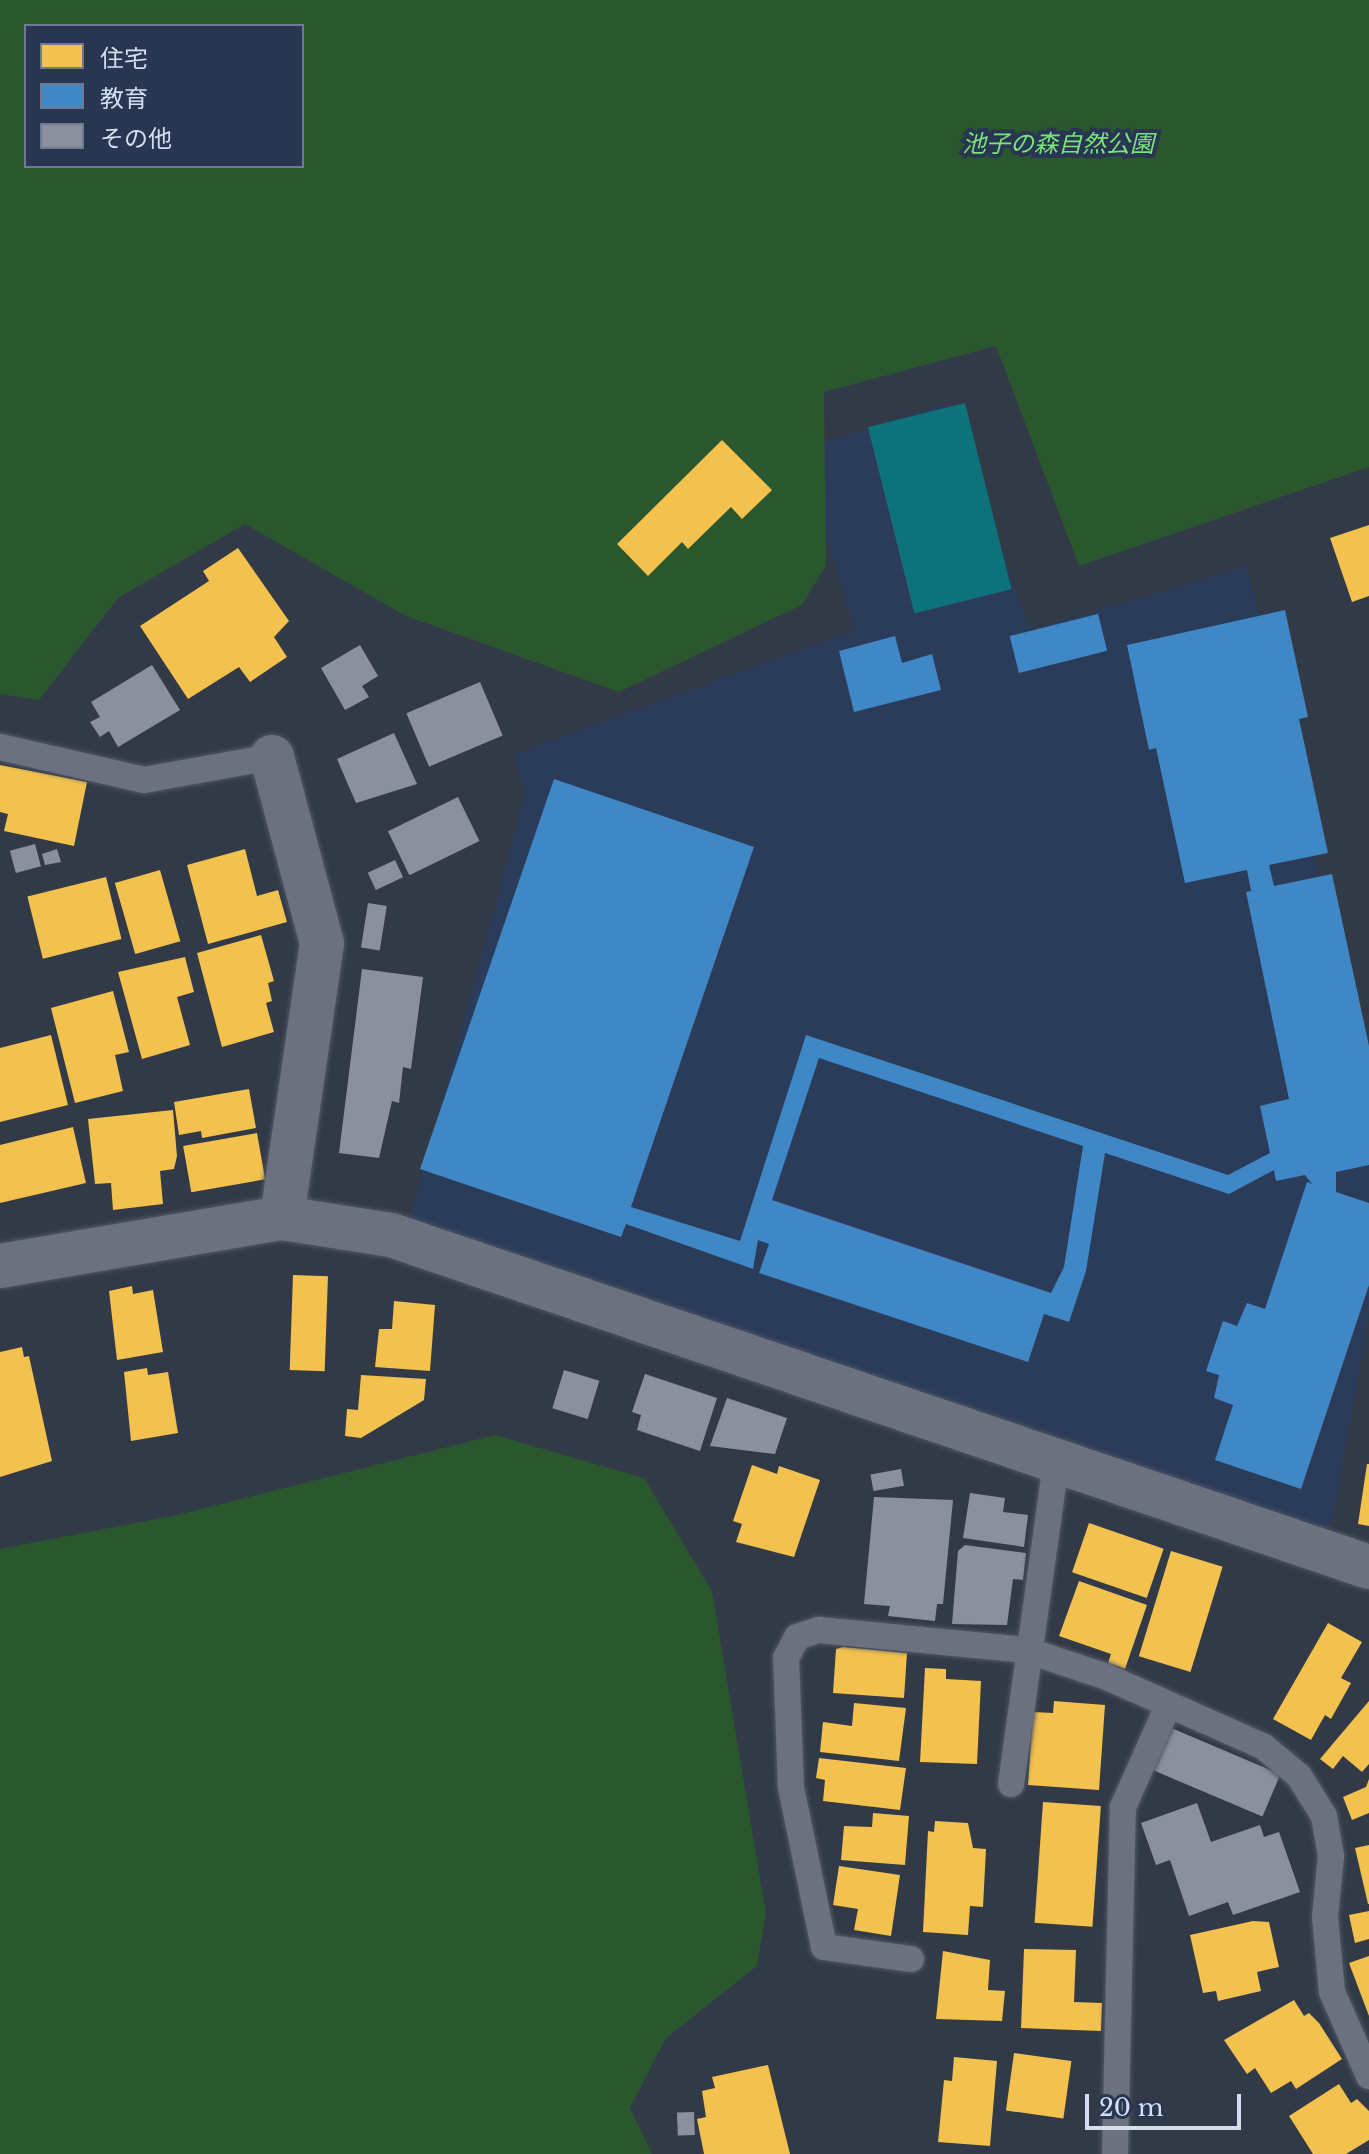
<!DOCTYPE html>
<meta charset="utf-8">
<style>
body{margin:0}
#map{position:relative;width:1369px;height:2154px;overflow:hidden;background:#323a48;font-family:"Libre Baskerville","Noto Sans JP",serif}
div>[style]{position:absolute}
.built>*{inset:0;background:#2b3b5a}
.green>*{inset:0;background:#2a572e}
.water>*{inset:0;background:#0e727a;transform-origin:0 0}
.homes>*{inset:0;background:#f2c14e;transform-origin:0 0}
.schools>*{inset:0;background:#3f88c5;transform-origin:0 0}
.building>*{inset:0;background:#8c909e;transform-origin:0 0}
.roads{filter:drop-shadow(0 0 2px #505764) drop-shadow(0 0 2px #505764)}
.service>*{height:26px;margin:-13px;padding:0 13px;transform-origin:13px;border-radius:13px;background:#6b717e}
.minor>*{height:44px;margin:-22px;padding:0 22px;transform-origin:22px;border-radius:22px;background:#6b717e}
span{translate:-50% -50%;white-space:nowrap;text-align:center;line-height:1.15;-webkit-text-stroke:8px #283652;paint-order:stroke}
.park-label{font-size:24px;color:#7ae47a;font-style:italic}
.legend{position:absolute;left:24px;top:24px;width:280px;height:144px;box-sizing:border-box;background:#283652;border:2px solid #6e7a92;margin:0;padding:10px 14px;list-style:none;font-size:24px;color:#d6dff1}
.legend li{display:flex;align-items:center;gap:16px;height:40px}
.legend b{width:40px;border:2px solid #6e7a92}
.scale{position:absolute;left:1085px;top:2094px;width:156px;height:36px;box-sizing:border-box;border:4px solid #d6dff1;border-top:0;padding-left:10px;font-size:24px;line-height:28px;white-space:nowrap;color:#d6dff1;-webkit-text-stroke:6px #283652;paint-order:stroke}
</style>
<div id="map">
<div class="built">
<i style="clip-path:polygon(946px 403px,1031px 630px,1247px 566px,1369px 1091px,1369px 1316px,1332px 1521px,1314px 1536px,410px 1220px,525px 795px,514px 754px,855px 630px,800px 450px)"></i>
</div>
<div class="green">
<i style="clip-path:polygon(evenodd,0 0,1369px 0,1369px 467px,1079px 566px,996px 346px,824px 392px,826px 565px,802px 605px,619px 692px,406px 616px,245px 524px,118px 598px,39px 700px,0 694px,0 0,26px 26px,302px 26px,302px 166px,26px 166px,26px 26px)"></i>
<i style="clip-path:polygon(495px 1435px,644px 1478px,712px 1591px,766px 1914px,757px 1966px,666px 2038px,630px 2108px,652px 2154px,0 2154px,0 1549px,177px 1515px)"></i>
</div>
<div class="water">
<i style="left:965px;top:403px;width:192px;height:100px;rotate:76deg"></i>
</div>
<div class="homes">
<i style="clip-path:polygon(722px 440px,772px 490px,742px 519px,731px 507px,688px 549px,682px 542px,648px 576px,617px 544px)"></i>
<i style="clip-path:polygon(1369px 525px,1369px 596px,1352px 602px,1330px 538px)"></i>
<i style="clip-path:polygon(238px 548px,289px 621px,274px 637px,287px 657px,250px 682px,239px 667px,188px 699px,140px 626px,209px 581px,203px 571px)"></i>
<i style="clip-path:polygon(0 765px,87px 782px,74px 846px,4px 831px,8px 814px,0 812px)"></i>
<i style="clip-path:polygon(245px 849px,257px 896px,278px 890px,287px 922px,208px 944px,187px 865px)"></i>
<i style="left:160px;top:870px;width:74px;height:47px;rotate:74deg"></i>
<i style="left:106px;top:877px;width:64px;height:81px;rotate:76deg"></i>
<i style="clip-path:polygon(261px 935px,274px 981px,268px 983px,272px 1001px,266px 1003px,274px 1032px,222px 1047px,197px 953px)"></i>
<i style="clip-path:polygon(185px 957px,194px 992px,177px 997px,190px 1045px,142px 1059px,118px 972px)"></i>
<i style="clip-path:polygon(113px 991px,129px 1052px,115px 1055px,123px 1091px,75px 1103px,51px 1008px)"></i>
<i style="clip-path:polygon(51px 1035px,68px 1105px,0 1122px,0 1048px)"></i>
<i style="clip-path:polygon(249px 1089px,256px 1128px,202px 1138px,201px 1131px,179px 1135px,174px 1102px)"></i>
<i style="clip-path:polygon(173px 1110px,177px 1156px,174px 1169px,160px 1171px,163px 1204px,113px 1210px,111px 1183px,95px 1184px,88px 1119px)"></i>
<i style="clip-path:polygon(73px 1127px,86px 1183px,0 1203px,0 1145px)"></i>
<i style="left:257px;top:1133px;width:47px;height:75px;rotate:80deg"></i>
<i style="left:293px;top:1275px;width:35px;height:95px;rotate:2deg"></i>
<i style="clip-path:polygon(132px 1286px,133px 1294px,153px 1290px,163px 1352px,117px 1360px,109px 1291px)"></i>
<i style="clip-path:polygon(394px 1301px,435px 1305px,430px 1371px,375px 1367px,379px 1329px,392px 1329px)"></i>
<i style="clip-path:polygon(22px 1347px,24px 1357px,29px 1356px,52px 1461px,0 1477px,0 1352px)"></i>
<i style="clip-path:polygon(147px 1368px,148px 1375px,168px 1372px,178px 1433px,131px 1441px,124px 1372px)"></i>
<i style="clip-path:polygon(361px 1375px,426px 1379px,424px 1400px,361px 1438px,345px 1436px,347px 1409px,358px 1410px)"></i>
<i style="clip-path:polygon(1367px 1464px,1369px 1464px,1369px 1526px,1358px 1524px)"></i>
<i style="clip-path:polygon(752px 1465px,777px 1474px,779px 1466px,820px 1480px,794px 1557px,736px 1542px,742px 1524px,733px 1521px)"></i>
<i style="left:1089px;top:1523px;width:79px;height:52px;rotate:19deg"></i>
<i style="left:1171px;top:1551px;width:54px;height:110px;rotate:17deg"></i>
<i style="clip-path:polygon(1079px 1581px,1147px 1605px,1125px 1669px,1108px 1663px,1111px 1654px,1059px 1636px)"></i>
<i style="clip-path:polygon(1328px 1623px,1362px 1642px,1341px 1678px,1351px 1683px,1331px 1719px,1325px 1715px,1311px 1740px,1273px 1719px)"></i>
<i style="clip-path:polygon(843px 1647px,907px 1653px,904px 1698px,833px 1693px,836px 1649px)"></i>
<i style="clip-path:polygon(925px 1668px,946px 1669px,946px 1679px,981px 1681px,977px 1764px,920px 1762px)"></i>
<i style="clip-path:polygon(1054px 1701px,1105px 1705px,1099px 1790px,1028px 1785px,1033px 1712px,1053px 1713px)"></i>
<i style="clip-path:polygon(1369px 1701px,1369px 1764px,1362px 1772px,1343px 1756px,1333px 1769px,1320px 1759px)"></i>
<i style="clip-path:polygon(854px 1703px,906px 1708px,899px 1761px,820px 1752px,823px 1722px,852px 1726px)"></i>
<i style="clip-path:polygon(819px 1758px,906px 1768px,900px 1810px,823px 1801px,825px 1780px,816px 1778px)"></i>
<i style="clip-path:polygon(1369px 1779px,1369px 1813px,1352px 1820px,1343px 1797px,1366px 1787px)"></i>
<i style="left:1043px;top:1802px;width:58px;height:121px;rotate:4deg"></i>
<i style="clip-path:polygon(873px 1813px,909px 1816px,905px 1865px,841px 1860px,844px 1826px,872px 1827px)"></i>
<i style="clip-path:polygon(935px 1821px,968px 1823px,973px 1848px,986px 1849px,983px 1907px,970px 1906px,968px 1935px,923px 1932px,928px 1831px,934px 1832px)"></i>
<i style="clip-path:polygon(1369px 1845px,1369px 1904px,1368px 1904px,1355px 1848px)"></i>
<i style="clip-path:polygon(839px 1866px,900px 1875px,891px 1936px,854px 1930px,858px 1909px,833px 1905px)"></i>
<i style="clip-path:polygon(1369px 1911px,1369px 1939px,1355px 1943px,1349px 1915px)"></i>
<i style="clip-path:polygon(1253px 1921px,1269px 1922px,1279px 1967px,1257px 1972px,1261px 1991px,1218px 2001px,1216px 1991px,1203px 1993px,1190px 1935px)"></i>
<i style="clip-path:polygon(1024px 1949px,1076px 1950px,1074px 2002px,1102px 2003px,1101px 2031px,1021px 2028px)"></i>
<i style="clip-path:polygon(943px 1951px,990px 1960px,988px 1990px,1005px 1991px,1002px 2021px,936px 2019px)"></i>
<i style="clip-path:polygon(1369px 1956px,1369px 2016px,1349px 1963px)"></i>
<i style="clip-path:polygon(1294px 2000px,1304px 2016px,1309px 2013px,1319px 2023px,1342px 2059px,1296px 2089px,1291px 2081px,1271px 2093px,1255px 2068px,1247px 2074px,1224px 2040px)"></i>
<i style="left:1014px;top:2053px;width:58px;height:58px;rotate:8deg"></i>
<i style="clip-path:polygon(954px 2057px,997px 2061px,990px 2146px,938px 2142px,944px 2080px,952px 2081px)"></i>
<i style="clip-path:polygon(768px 2065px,790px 2154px,704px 2154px,697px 2119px,706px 2117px,702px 2091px,715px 2088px,712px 2077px)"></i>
<i style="clip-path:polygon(1339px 2084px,1351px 2103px,1357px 2099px,1369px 2111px,1369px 2140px,1346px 2154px,1313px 2154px,1289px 2116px)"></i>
</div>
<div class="schools">
<i style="clip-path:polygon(evenodd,1285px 610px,1308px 717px,1299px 719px,1328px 853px,1269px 865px,1274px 886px,1332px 874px,1369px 1046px,1369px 1165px,1336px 1172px,1336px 1192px,1369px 1203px,1369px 1285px,1301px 1489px,1215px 1460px,1233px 1405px,1214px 1398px,1219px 1375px,1206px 1371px,1223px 1321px,1237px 1326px,1247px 1303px,1265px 1309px,1307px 1182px,1312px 1184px,1305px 1175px,1276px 1181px,1274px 1170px,1229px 1194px,1105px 1153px,1086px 1271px,1069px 1322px,1044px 1314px,1028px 1362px,759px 1273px,769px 1244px,758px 1240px,753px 1269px,626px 1224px,621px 1237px,420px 1169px,554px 779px,754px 847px,631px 1207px,740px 1241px,806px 1035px,1228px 1175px,1270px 1153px,1260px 1106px,1289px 1099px,1246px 892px,1251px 891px,1247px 870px,1185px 883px,1156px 748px,1149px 750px,1127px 645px,1285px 610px,819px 1058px,1083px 1146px,1064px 1267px,1051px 1293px,772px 1200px,819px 1058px)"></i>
<i style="left:1098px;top:614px;width:38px;height:91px;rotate:76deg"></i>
<i style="clip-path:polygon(895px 636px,902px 663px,932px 654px,941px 690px,854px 712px,839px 651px)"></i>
</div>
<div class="building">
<i style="clip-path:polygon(360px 645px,378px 676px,362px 686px,369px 697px,345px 710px,321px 668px)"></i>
<i style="clip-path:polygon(152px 665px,180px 710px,118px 747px,109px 731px,100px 737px,90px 722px,100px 717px,91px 702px)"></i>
<i style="left:480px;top:682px;width:58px;height:80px;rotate:67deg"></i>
<i style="clip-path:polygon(394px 733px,417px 784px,356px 803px,337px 759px)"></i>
<i style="left:458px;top:797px;width:49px;height:78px;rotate:64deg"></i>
<i style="left:35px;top:844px;width:23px;height:26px;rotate:75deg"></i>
<i style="clip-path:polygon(57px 849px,61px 862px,45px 865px,42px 854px)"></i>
<i style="left:395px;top:860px;width:19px;height:30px;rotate:65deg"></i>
<i style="left:368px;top:903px;width:19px;height:45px;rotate:9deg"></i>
<i style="clip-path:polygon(362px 969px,423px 977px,411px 1069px,403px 1067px,399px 1103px,392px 1101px,379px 1158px,339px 1153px)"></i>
<i style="left:564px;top:1370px;width:37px;height:40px;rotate:17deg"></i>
<i style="clip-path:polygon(645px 1374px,717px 1398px,700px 1451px,637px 1430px,641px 1415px,632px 1412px)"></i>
<i style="clip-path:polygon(727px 1398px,787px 1418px,775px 1454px,710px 1446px)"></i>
<i style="left:901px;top:1469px;width:17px;height:31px;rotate:80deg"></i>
<i style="clip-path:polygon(970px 1493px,1005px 1498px,1003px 1512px,1028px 1515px,1024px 1547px,963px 1538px)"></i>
<i style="clip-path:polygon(874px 1497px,953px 1500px,943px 1604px,937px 1604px,935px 1621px,888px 1616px,890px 1606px,864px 1604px)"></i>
<i style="clip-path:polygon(965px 1545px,1026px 1553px,1023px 1580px,1013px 1579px,1007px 1625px,952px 1624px,958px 1551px)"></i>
<i style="left:1169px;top:1727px;width:121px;height:46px;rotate:23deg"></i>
<i style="clip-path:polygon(1197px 1803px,1211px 1842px,1260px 1825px,1264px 1837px,1279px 1832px,1300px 1892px,1233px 1915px,1228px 1902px,1189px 1916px,1170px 1860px,1156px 1865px,1141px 1823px)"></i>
<i style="left:694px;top:2112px;width:23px;height:17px;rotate:88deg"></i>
</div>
<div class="roads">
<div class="service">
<i style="left:0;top:747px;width:148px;rotate:12.9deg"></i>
<i style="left:144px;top:780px;width:130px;rotate:-10.2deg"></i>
<i style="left:1011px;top:1784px;width:324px;rotate:-82deg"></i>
<i style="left:911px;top:1959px;width:88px;rotate:-172.1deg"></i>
<i style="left:824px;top:1947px;width:163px;rotate:-101.7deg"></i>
<i style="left:791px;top:1787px;width:129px;rotate:-92.2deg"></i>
<i style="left:786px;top:1658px;width:24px;rotate:-62deg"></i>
<i style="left:797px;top:1637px;width:23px;rotate:-18deg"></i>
<i style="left:819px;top:1630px;width:208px;rotate:5.5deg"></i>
<i style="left:1026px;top:1650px;width:85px;rotate:18.4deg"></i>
<i style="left:1107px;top:1677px;width:172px;rotate:24deg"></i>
<i style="left:1264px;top:1747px;width:45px;rotate:39.6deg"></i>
<i style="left:1299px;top:1776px;width:47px;rotate:58deg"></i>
<i style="left:1324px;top:1816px;width:41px;rotate:80.1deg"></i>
<i style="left:1331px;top:1856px;width:61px;rotate:95.6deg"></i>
<i style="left:1325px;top:1917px;width:75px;rotate:84.7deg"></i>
<i style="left:1332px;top:1992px;width:92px;rotate:66.2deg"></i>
<i style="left:1115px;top:2154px;width:347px;rotate:-88.7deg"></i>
<i style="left:1123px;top:1807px;width:111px;rotate:-66deg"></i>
</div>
<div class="minor">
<i style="left:272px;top:757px;width:193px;rotate:75deg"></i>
<i style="left:322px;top:943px;width:278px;rotate:98.3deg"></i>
<i style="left:0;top:1266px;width:286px;rotate:-9.7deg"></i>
<i style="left:282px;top:1218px;width:110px;rotate:8.9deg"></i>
<i style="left:391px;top:1235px;width:1033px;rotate:18.75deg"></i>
</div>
</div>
<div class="park-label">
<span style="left:1058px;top:144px">池子の森自然公園</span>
</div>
<ul class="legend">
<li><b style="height:22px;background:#f2c14e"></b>住宅</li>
<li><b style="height:22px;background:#3f88c5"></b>教育</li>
<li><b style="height:22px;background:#8c909e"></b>その他</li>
</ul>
<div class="scale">20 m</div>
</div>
